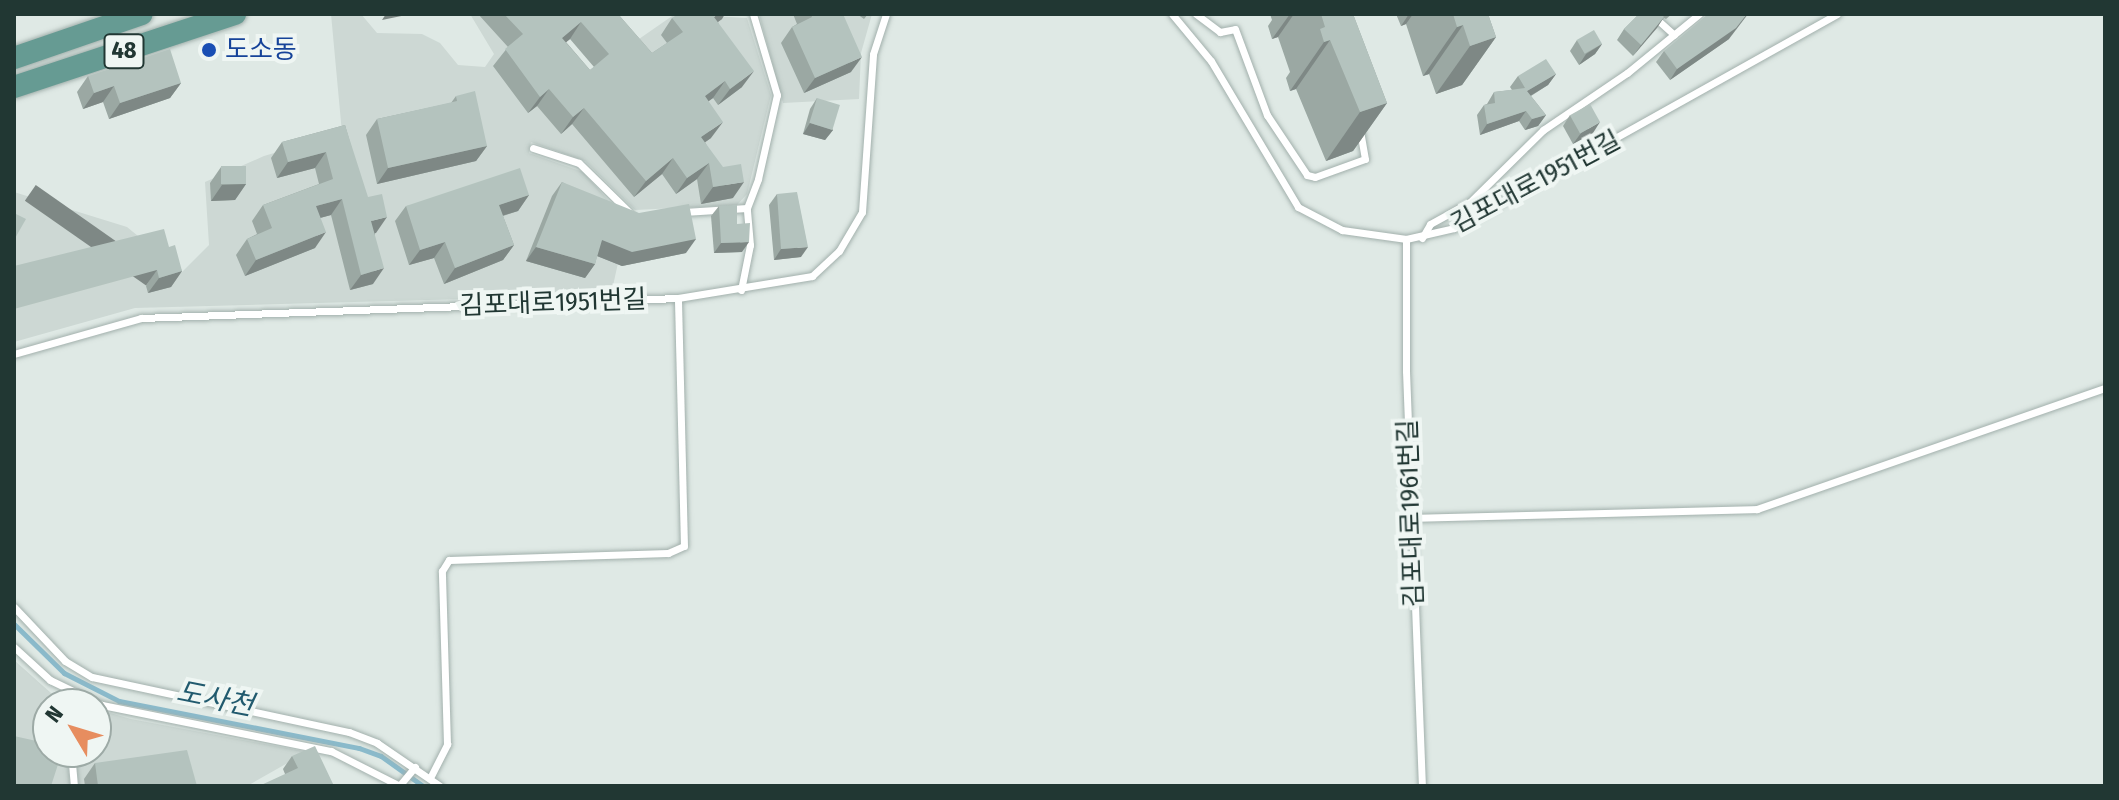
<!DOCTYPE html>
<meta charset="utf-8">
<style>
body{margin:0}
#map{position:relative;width:2119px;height:800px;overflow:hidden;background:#dfe9e5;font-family:"Fira Sans Condensed","Noto Sans KR",sans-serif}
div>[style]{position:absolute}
.built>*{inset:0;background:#cdd8d4}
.stream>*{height:5px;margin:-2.5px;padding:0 2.5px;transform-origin:2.5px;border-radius:2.5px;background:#8abacb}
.roads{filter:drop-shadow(0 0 2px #a2b0ac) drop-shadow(0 0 2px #a2b0ac)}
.service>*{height:7px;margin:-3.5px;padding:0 3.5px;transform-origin:3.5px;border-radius:3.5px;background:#fff}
.primary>*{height:22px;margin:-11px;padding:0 11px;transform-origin:11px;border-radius:11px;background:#669b93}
.wall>*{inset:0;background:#9ba8a3}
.shaded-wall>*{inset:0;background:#7e8885;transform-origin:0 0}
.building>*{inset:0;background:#b4c3be;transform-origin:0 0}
.dots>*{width:22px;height:22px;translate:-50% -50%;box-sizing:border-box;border:4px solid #eff6f3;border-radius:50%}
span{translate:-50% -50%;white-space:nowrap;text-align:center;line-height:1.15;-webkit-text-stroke:8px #eff6f3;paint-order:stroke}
.shield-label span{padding:2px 6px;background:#eff6f3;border:2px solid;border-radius:6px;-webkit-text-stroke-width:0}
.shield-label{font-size:24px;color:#213733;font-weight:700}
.transit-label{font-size:26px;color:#164399}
.left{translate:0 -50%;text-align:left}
.street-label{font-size:26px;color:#213733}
.water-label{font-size:28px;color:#215a6e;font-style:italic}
.frame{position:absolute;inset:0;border:16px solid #213733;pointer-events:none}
.north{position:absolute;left:32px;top:688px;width:80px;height:80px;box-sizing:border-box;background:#eff6f3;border:2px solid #9daaa6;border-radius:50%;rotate:308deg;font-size:22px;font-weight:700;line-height:32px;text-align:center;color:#213733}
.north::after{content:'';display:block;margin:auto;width:28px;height:36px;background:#e78d5f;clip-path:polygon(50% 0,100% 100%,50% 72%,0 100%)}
</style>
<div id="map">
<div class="built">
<i style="clip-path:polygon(331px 14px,361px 14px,377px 33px,422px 34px,440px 43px,458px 65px,485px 67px,494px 54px,470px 14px,530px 14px,596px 94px,639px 39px,675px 14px,747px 18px,771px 95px,747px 194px,737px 205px,635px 210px,585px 161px,531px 142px,529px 153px,583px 172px,615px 208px,623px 240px,611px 295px,135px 308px,14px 342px,14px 192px,127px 227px,182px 272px,209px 245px,205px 182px,264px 156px,342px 133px)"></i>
<i style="clip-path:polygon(759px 14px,872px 14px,861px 53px,859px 99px,783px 103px)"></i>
<i style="clip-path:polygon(14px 660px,60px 701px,48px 704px,48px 752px,67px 752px,70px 786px,14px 786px)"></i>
<i style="clip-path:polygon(96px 709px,131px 719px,307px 752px,247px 786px,79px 786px,75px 752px,96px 752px)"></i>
</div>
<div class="stream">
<i style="left:14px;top:624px;width:70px;rotate:44.4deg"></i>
<i style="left:64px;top:673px;width:62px;rotate:27deg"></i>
<i style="left:119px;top:701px;width:245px;rotate:11.1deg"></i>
<i style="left:359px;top:748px;width:23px;rotate:20deg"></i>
<i style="left:381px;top:756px;width:52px;rotate:35.5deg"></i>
</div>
<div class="roads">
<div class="service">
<i style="left:1172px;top:14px;width:61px;rotate:50.3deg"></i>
<i style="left:1211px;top:61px;width:170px;rotate:59.2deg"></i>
<i style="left:1298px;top:207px;width:50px;rotate:27.6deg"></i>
<i style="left:1342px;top:230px;width:65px;rotate:8deg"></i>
<i style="left:1406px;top:239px;width:49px;rotate:-12.9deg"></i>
<i style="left:1454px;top:228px;width:439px;rotate:-29.2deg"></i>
<i style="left:1196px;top:14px;width:30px;rotate:37deg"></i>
<i style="left:1220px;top:32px;width:15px;rotate:-11deg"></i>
<i style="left:1235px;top:29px;width:92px;rotate:69.6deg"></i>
<i style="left:1267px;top:115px;width:72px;rotate:56.3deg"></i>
<i style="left:1307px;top:175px;width:8px;rotate:14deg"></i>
<i style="left:1315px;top:177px;width:53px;rotate:-19.8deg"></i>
<i style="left:1365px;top:159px;width:27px;rotate:-100deg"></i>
<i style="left:1651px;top:14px;width:31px;rotate:42deg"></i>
<i style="left:533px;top:148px;width:48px;rotate:18.1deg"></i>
<i style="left:579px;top:163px;width:70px;rotate:44.4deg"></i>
<i style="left:684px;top:212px;width:63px;rotate:-3.6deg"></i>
<i style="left:747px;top:208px;width:31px;rotate:-69deg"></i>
<i style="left:758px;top:179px;width:86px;rotate:-77.3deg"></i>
<i style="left:777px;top:95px;width:84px;rotate:-106.5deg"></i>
<i style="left:1422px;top:238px;width:16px;rotate:-60deg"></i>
<i style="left:1430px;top:224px;width:46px;rotate:-28.8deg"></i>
<i style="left:1470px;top:202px;width:103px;rotate:-44.6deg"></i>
<i style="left:1543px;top:130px;width:102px;rotate:-34.2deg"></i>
<i style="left:1627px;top:73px;width:93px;rotate:-39.3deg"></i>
<i style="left:1406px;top:239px;width:132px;rotate:90deg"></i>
<i style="left:1406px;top:371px;width:415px;rotate:87.8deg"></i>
<i style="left:741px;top:290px;width:46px;rotate:-78.7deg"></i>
<i style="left:750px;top:245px;width:37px;rotate:-95deg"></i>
<i style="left:14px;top:354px;width:132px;rotate:-15.8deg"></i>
<i style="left:141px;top:318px;width:537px;rotate:-2.13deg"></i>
<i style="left:678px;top:298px;width:136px;rotate:-9.3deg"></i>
<i style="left:812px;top:276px;width:37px;rotate:-43deg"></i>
<i style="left:839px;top:251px;width:45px;rotate:-59.5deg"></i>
<i style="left:862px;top:212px;width:158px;rotate:-86deg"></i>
<i style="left:873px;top:54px;width:42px;rotate:-72deg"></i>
<i style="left:1412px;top:518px;width:345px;rotate:-1.5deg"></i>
<i style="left:1757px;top:509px;width:368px;rotate:-19.2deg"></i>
<i style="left:14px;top:607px;width:74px;rotate:46.6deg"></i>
<i style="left:65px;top:661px;width:31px;rotate:31deg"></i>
<i style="left:92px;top:677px;width:263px;rotate:12.1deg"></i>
<i style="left:349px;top:732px;width:30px;rotate:21deg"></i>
<i style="left:377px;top:743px;width:76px;rotate:34.3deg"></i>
<i style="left:14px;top:647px;width:49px;rotate:42.5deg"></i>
<i style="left:50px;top:680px;width:58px;rotate:25.7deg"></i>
<i style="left:102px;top:705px;width:234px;rotate:11.4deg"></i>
<i style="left:331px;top:751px;width:77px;rotate:26.9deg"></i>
<i style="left:71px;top:752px;width:34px;rotate:85deg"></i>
<i style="left:431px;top:776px;width:36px;rotate:-63deg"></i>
<i style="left:447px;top:744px;width:173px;rotate:-91.7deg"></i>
<i style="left:442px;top:571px;width:13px;rotate:-58deg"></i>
<i style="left:449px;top:560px;width:219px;rotate:-1.8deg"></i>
<i style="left:668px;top:553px;width:17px;rotate:-24deg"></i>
<i style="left:684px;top:546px;width:248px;rotate:-91.4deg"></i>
<i style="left:399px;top:786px;width:25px;rotate:-50deg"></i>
</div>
<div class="primary">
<i style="left:14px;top:58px;width:135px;rotate:-19deg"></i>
<i style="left:14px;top:87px;width:233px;rotate:-18.3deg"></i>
</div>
</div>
<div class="wall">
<i style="clip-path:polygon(evenodd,478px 14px,618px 14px,652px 53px,667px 43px,661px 35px,672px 18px,722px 19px,718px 22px,742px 87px,718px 105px,713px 98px,708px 101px,711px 138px,705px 142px,733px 198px,701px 204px,697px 179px,676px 194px,662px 174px,634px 197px,572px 124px,561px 134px,537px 106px,528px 113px,493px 66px,508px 47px,478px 14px,570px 39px,594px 67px,590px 70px,566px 42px,570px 39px)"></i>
<i style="clip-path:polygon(793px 14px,843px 14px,851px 72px,804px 93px,781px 43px,792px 27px,797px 24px)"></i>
<i style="clip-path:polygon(857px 14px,868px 14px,864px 19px)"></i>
<i style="clip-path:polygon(1270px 14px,1353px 14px,1387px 103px,1353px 151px,1326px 161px,1296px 89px,1290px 91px,1286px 78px,1290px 72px,1278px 37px,1272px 39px,1268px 26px,1272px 20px)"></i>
<i style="clip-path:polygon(1396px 14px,1488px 14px,1496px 37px,1462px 85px,1436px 94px,1429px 74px,1423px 76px,1406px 24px,1401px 26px)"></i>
<i style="clip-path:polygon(1639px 14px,1672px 14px,1666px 19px,1664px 18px,1633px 56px,1617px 40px,1624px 29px)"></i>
<i style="clip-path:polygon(1729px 39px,1670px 80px,1656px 62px,1664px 51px)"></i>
<i style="clip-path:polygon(1577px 40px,1602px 44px,1595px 54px,1579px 65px,1570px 51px)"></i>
<i style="clip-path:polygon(1556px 74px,1548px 85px,1531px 96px,1546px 115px,1538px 126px,1525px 130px,1519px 121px,1480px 135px,1477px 115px,1484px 105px,1487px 104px,1494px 92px,1512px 90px,1510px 87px,1518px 76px)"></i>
<i style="clip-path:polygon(88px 76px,181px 83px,170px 98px,109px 119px,103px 102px,83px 109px,77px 92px)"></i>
<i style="clip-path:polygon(456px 96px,487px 146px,476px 161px,377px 184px,366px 135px,377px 119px,451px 103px)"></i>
<i style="clip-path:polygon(817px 98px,833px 130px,825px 140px,803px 134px,810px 109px)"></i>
<i style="clip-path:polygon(1570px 115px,1593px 133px,1573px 144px,1563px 126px)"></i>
<i style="clip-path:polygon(345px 125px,376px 233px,375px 233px,373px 284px,350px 290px,331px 215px,320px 218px,315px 248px,245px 276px,236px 255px,247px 239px,257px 234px,252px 221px,263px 205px,319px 184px,315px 168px,277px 178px,271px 158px,282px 142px)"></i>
<i style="clip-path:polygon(221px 167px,246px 184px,235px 200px,211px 201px,210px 183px)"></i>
<i style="clip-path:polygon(562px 182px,686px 253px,622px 266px,597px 256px,595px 264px,585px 278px,526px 261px,552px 196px)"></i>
<i style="clip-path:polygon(777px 194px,801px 257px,774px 260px,769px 205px)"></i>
<i style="clip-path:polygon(529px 195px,518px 211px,503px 216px,514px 245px,503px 260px,444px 284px,434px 258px,409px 265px,395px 221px,406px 206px)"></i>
<i style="clip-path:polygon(719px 206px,737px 224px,742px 252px,714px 253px,711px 216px)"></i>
<i style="clip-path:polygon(169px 247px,182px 271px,171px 287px,148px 293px,146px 286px)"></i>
<i style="clip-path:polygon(48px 714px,48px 752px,35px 741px,40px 726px)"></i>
<i style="clip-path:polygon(292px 756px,334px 786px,285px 774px,283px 769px)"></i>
<i style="clip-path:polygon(95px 763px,197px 786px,85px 786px,84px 779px)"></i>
</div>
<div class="shaded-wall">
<i style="clip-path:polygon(386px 14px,411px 14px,382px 20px)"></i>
<i style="clip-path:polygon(718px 14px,725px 14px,722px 19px,702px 33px,714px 17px)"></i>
<i style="clip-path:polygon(1290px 14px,1294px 14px,1278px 37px,1272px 39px)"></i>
<i style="clip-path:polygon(1409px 14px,1413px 14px,1406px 24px,1401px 26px)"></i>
<i style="clip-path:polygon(1748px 14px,1729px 39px,1670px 80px,1677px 69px)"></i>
<i style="clip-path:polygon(1664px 17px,1657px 28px,1633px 56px,1641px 45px)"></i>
<i style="clip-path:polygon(581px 22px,570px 39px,551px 55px,562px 38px)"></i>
<i style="clip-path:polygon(1463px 25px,1429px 74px,1423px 76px,1457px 27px)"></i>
<i style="clip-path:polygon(1496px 37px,1462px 85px,1436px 94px,1470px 46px)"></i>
<i style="clip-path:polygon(1330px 40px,1296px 89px,1290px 91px,1324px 42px)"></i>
<i style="clip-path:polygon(1602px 44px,1595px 54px,1579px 65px,1586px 54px)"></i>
<i style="clip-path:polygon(862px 57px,851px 72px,804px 93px,815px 78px)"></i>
<i style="clip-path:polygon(754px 71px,742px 87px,718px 105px,730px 89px)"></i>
<i style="clip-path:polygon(1556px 74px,1548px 85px,1520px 102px,1527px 91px)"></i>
<i style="clip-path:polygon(725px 81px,713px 98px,693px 113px,705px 96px)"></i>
<i style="clip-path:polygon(181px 83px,170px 98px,109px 119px,120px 103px)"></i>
<i style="clip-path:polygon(114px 86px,103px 102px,83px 109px,94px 93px)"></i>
<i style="clip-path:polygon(549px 89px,537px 106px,528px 113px,540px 97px)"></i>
<i style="clip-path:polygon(1387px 103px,1353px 151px,1326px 161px,1360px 112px)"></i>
<i style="clip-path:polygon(584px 108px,572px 124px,561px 134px,573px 117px)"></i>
<i style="clip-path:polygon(1526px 111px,1519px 121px,1480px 135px,1487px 124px)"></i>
<i style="clip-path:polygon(1546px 115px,1538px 126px,1525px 130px,1532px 119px)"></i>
<i style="clip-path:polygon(723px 122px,711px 138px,690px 153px,701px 137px)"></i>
<i style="clip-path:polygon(1600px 122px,1593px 133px,1573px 144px,1581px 133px)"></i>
<i style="clip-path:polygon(810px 123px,833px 130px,825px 140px,803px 134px)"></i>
<i style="clip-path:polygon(487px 146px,476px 161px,377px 184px,388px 168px)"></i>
<i style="clip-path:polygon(326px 152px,315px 168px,277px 178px,288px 162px)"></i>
<i style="clip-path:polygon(673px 158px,662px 174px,634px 197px,646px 181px)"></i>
<i style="clip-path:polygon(709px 163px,697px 179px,676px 194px,687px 178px)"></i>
<i style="clip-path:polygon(744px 182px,733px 198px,701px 204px,713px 187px)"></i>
<i style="clip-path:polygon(246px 184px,235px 200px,211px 201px,222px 185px)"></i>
<i style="clip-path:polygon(529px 195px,518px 211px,488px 220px,499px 205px)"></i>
<i style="clip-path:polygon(342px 199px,331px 215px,305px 222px,316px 206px)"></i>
<i style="clip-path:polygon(387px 217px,376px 233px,360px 237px,371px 221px)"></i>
<i style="clip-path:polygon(326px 232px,315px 248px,245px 276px,256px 260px)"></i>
<i style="clip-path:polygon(696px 239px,686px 253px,622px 266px,592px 254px,602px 240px)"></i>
<i style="clip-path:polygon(445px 242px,434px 258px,409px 265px,420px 250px)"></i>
<i style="clip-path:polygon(749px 242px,742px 252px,714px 253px,721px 243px)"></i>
<i style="clip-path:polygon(514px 245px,503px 260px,444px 284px,455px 268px)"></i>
<i style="clip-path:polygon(536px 247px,595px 264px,585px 278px,526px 261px)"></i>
<i style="clip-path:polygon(808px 247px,801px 257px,774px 260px,781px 249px)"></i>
<i style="clip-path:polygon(384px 268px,373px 284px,350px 290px,361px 275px)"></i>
<i style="left:157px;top:270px;width:19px;height:148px;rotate:125deg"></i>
<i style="clip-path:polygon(182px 271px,171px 287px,148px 293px,159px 278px)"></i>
</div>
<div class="building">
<i style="clip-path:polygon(evenodd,504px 14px,618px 14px,652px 53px,683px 32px,672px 18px,678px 14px,718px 14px,714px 17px,754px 71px,730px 89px,725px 81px,705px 96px,723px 122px,701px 137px,723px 167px,741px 164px,744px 182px,713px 187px,709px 163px,687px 178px,673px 158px,646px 181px,584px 108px,573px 117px,549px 89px,540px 97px,505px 49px,523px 34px,504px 14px,581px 22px,609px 54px,590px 70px,562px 38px,581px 22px)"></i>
<i style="clip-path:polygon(811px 14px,843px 14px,862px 57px,815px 78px,792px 27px,812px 17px)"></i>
<i style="clip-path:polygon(1321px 14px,1353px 14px,1387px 103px,1360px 112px,1330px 40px,1324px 42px,1320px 29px,1325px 27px)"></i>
<i style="clip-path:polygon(1453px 14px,1488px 14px,1496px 37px,1470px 46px,1463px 25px,1457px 27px)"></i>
<i style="clip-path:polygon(1639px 14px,1661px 14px,1664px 17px,1641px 45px,1624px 29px)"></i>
<i style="clip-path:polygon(1708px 14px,1747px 14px,1736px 28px,1677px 69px,1664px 51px)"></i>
<i style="left:1594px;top:30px;width:16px;height:20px;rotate:60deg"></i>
<i style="clip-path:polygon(170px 49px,181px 83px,120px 103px,114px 86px,94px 93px,88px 76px)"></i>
<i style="clip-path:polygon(1546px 59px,1556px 74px,1527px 91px,1546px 115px,1532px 119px,1526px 111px,1487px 124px,1484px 105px,1495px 103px,1494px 92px,1525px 88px,1518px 76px)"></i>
<i style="clip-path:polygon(475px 91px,487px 146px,388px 168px,377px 119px,457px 101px,456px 96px)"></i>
<i style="left:817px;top:98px;width:24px;height:26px;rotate:17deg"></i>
<i style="left:1590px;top:104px;width:21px;height:23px;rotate:61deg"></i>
<i style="clip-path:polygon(345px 125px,368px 197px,382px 194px,387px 217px,371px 221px,384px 268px,361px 275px,342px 199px,316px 206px,326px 232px,256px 260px,247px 239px,272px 228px,263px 205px,333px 179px,326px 152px,288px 162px,282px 142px)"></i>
<i style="left:246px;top:166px;width:18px;height:25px;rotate:90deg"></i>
<i style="clip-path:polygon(520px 168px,529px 195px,499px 205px,514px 245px,455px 268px,445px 242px,420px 250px,406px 206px)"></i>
<i style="clip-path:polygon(562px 182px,639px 213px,689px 204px,696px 239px,632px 252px,602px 240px,595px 264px,536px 247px)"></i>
<i style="clip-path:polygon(797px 192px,808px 247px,781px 249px,777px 194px)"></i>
<i style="clip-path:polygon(737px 205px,737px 224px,750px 223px,749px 242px,721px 243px,719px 206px)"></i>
<i style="clip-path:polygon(14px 213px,26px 219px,14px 240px)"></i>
<i style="clip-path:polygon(164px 229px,169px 247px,175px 245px,182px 271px,159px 278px,157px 270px,14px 309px,14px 266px)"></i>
<i style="clip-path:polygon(48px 719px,48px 752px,62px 752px,51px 786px,14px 786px,14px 736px,41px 742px)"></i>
<i style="clip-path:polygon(315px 746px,334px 786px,259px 786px,298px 768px,292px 756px)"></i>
<i style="clip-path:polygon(187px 750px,197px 786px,98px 786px,95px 763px)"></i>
</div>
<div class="dots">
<i style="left:209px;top:50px;background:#1a4fb4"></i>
</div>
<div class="shield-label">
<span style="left:124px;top:51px">48</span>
</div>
<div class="transit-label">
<span class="left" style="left:225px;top:50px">도소동</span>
</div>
<div class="street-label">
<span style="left:1536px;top:182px;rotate:-28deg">김포대로1951번길</span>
<span style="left:553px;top:303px;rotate:-2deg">김포대로1951번길</span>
<span style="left:1411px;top:513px;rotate:-92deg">김포대로1961번길</span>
</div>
<div class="water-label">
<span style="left:215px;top:699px;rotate:11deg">도사천</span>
</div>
<div class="frame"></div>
<div class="north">N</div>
</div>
